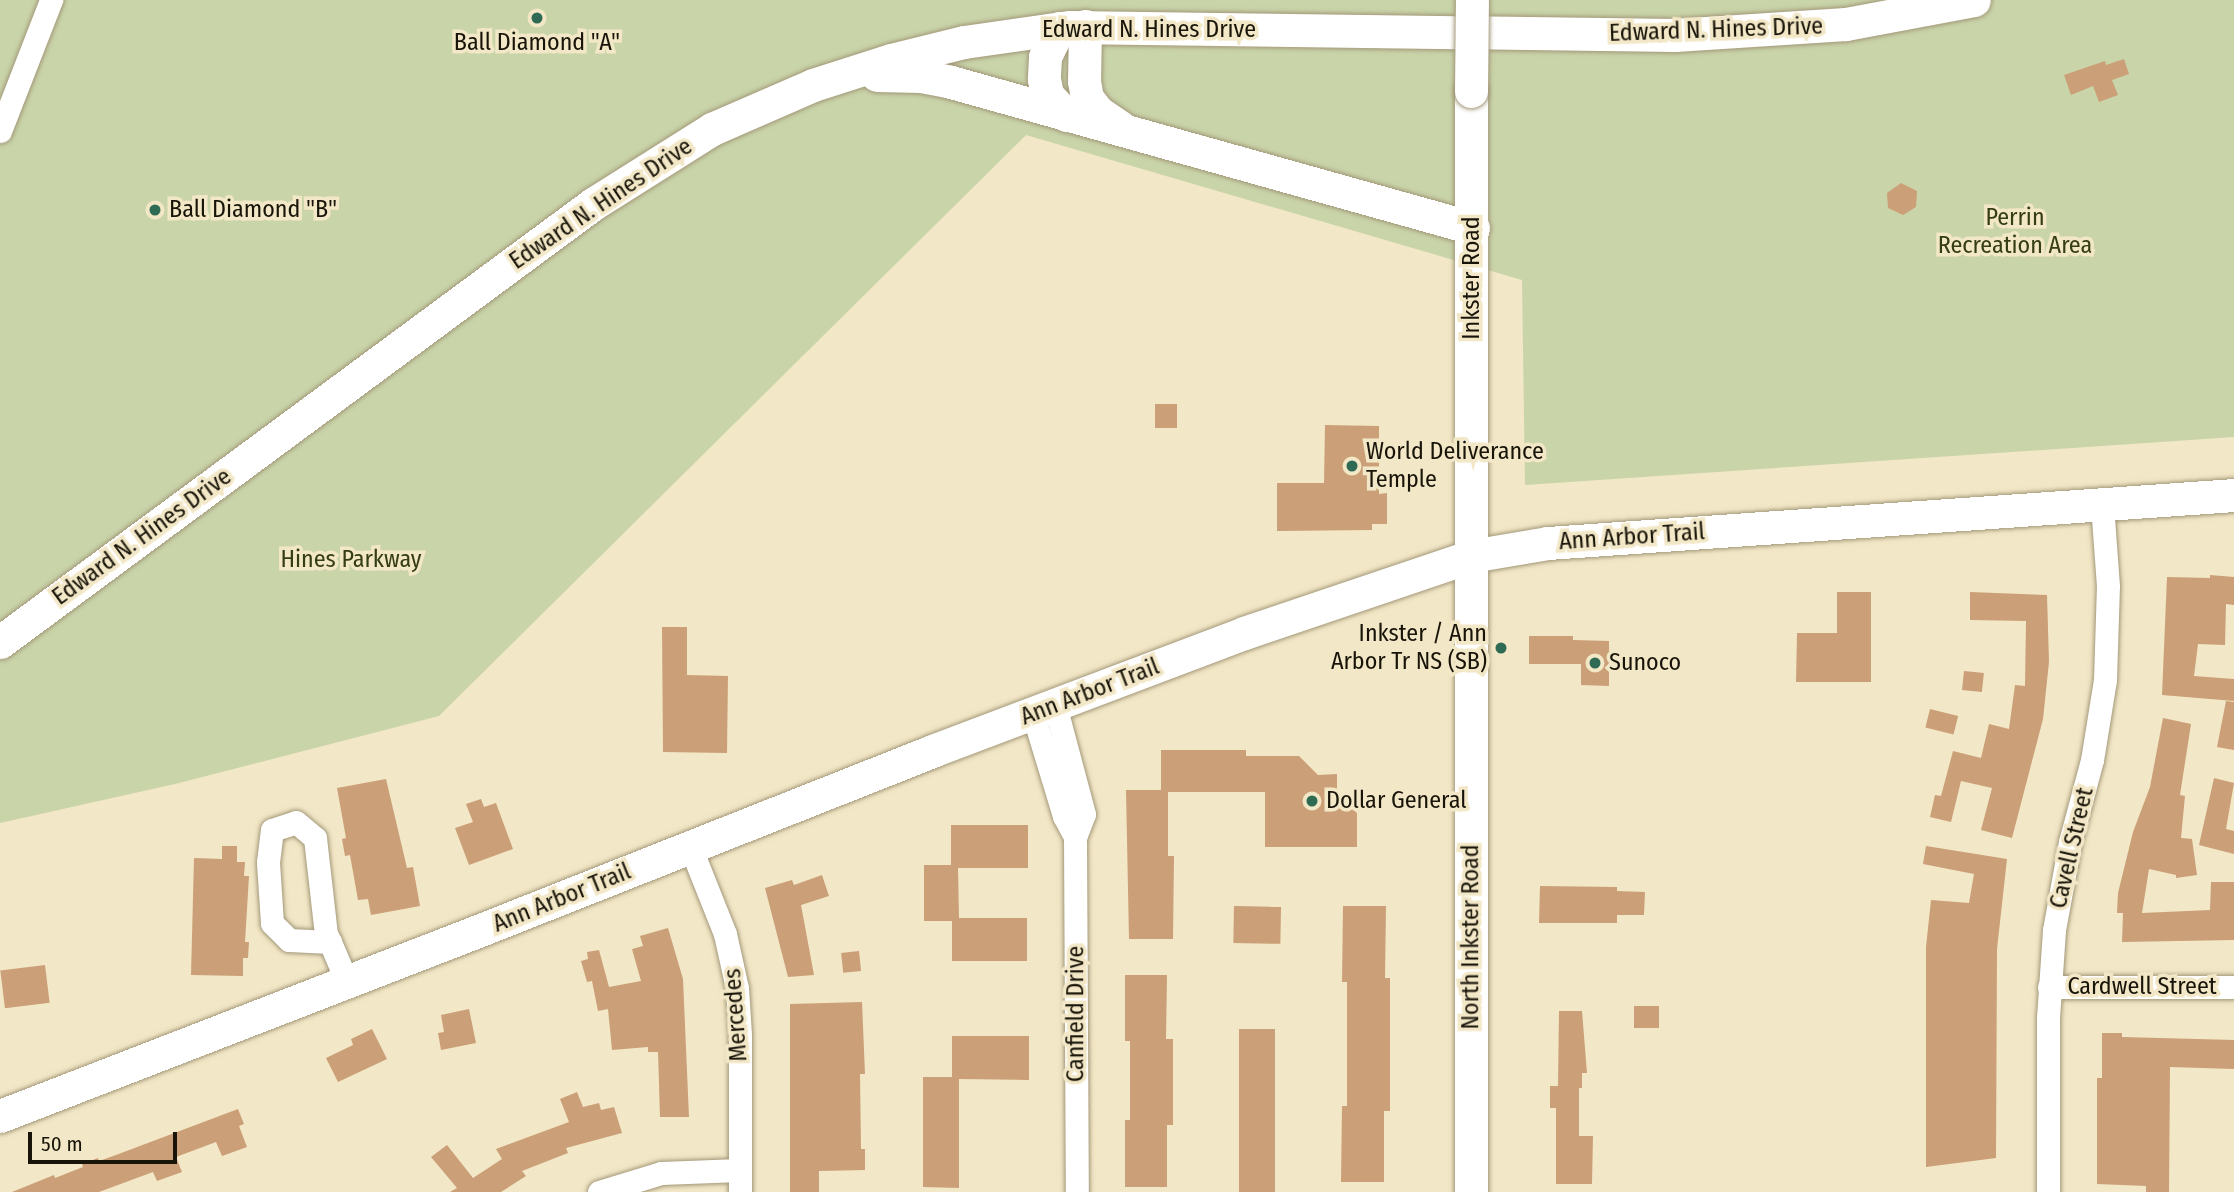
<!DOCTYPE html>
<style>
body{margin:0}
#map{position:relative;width:2234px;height:1192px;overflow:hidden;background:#f2e7c6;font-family:"Fira Sans Condensed",sans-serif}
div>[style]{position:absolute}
.green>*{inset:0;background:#c9d4a9}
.building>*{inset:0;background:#cb9f77;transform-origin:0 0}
.roads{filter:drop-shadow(0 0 2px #a39879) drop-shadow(0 0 2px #a39879)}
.street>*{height:23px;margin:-11.5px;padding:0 11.5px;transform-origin:11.5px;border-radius:11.5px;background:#fff}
.secondary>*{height:33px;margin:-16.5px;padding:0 16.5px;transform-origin:16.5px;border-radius:16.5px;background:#fff}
.bridges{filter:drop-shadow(0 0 2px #a39879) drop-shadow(0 0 2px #a39879)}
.secondary-bridge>*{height:33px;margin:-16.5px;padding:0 16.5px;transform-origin:16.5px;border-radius:16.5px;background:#fff}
.dots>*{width:19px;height:19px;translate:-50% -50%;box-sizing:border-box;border:4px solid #f2e7c6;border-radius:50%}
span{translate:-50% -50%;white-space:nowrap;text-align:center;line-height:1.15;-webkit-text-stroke:7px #f2e7c6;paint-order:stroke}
.street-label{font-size:24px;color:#181409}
.poi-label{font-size:24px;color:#181409}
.left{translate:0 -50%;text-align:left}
.right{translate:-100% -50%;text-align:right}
.park-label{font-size:24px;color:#353d13}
.scale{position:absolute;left:28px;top:1132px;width:149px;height:32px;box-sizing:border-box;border:4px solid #181409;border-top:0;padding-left:9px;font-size:21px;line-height:24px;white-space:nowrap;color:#181409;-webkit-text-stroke:5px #f2e7c6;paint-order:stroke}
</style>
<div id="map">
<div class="green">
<i style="clip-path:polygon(0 0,2234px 0,2234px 437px,1525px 485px,1522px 280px,1026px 135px,439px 716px,175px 784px,0 823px)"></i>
</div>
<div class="building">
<i style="clip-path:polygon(2124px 59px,2129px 74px,2112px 80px,2118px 95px,2099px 102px,2093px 86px,2071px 95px,2064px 75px,2105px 61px,2106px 65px)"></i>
<i style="clip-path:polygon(1901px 183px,1917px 191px,1916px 207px,1903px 215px,1888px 208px,1887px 193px)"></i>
<i style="left:1177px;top:404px;width:24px;height:22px;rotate:90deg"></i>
<i style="clip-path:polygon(1325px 425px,1379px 426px,1379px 494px,1387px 493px,1387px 524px,1372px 524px,1372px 530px,1277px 531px,1277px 483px,1324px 483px)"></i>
<i style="clip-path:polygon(2210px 575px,2234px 577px,2234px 605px,2226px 604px,2225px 645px,2198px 644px,2194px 676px,2234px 679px,2234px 701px,2162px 695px,2167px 577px,2210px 578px)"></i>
<i style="clip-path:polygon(1837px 592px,1871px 592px,1871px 682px,1796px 682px,1797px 633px,1837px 633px)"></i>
<i style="clip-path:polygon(1970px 592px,2047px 595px,2049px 662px,2043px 719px,2012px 838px,1981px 830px,1992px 788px,1961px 781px,1951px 822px,1930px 817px,1935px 795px,1941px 796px,1953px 751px,1981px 758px,1989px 724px,2009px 729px,2015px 685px,2025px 686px,2026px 621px,1970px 620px)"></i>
<i style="clip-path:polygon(662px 627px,687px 627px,687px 675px,728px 676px,727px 753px,663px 752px)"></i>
<i style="clip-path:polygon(1529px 636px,1573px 636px,1573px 640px,1609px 641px,1609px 686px,1581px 685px,1581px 664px,1529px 664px)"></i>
<i style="left:1964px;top:671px;width:20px;height:19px;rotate:6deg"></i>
<i style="clip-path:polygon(2226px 701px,2234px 702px,2234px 750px,2217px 747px)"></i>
<i style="left:1930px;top:709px;width:29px;height:19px;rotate:14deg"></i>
<i style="clip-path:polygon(2163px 718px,2191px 724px,2180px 795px,2185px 796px,2181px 838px,2192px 839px,2197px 875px,2176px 878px,2176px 875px,2149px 869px,2142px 913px,2210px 910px,2211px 882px,2234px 882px,2234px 940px,2122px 942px,2123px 913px,2117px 913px,2118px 893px,2133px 832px,2150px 787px)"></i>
<i style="clip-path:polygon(1161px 750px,1246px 750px,1246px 756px,1299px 756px,1318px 775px,1337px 774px,1337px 794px,1357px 813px,1357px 847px,1265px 847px,1265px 792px,1168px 792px,1168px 856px,1174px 856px,1173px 939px,1129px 939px,1126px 790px,1161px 790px)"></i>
<i style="clip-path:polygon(2214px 778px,2234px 783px,2226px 829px,2234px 831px,2234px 854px,2199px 845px)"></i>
<i style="clip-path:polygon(386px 779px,407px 868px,413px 867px,420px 906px,371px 915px,368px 899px,358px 900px,350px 855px,345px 856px,342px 839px,346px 838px,337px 788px)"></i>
<i style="clip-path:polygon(481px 799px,484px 807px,496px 803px,513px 849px,469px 865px,455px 828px,473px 822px,466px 804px)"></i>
<i style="clip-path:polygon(951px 825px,1028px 825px,1028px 868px,958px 868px,959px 918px,1027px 918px,1027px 961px,952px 961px,952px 921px,924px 921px,924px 865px,951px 865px)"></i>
<i style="clip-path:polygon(222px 846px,237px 846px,237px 862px,245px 862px,244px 876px,249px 876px,245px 942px,249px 942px,248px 958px,243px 958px,243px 976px,191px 975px,194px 858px,222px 859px)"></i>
<i style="clip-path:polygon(1926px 846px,2007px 859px,1997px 949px,1996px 1158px,1926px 1167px,1926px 947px,1931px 900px,1969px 903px,1974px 874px,1923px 864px)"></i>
<i style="clip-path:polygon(822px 875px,829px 896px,801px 905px,814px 975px,788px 977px,765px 888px,792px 880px,794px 885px)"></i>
<i style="clip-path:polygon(1540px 886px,1617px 887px,1617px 891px,1645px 892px,1644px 915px,1617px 915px,1617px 923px,1539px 923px)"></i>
<i style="left:1234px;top:906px;width:47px;height:37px;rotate:1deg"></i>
<i style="clip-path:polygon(1343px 906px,1386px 906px,1385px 978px,1390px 978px,1390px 1111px,1384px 1111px,1384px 1182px,1341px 1182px,1342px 1106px,1347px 1106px,1347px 982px,1342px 982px)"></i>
<i style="clip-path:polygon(668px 928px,683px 979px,689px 1117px,660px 1117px,658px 1052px,648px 1052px,648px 1047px,612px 1050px,608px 1009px,598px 1011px,592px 981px,587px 982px,581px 961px,588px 959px,587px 952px,599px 950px,609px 987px,641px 981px,632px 949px,643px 946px,640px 936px)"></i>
<i style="left:859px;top:951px;width:20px;height:18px;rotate:84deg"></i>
<i style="left:45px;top:965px;width:38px;height:45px;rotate:83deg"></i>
<i style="clip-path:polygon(1125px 975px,1167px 975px,1166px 1039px,1173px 1039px,1173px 1125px,1167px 1125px,1167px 1187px,1125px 1187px,1125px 1120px,1130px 1120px,1130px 1041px,1125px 1041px)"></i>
<i style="clip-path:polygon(862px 1002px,865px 1074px,860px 1074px,861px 1149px,865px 1149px,865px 1170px,819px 1171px,819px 1192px,790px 1192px,790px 1004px)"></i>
<i style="left:1634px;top:1006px;width:25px;height:22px"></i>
<i style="clip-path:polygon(469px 1009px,476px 1043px,441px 1050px,438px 1033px,444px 1032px,441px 1015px)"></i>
<i style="clip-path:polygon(1559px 1011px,1582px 1011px,1587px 1073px,1582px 1073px,1582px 1088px,1579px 1088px,1579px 1136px,1593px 1136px,1592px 1184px,1556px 1184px,1556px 1108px,1550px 1108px,1550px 1086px,1558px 1086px)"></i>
<i style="clip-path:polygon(372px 1029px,387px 1059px,338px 1082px,326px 1058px,353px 1045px,351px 1039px)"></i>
<i style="left:1239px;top:1029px;width:36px;height:163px"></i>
<i style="clip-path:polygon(2102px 1033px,2122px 1033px,2122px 1037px,2234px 1040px,2234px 1069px,2170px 1067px,2169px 1192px,2146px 1192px,2146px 1186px,2097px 1184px,2097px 1078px,2102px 1078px)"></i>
<i style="clip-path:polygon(952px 1036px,1029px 1036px,1029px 1080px,959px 1079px,959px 1188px,923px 1187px,923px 1077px,952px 1077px)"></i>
<i style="clip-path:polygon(577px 1092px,583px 1107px,599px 1103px,601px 1110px,614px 1107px,622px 1133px,566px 1148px,568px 1153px,522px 1171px,526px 1176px,501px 1192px,450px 1192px,457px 1188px,431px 1157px,447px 1145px,473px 1178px,502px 1159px,496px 1149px,569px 1122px,560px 1099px)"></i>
<i style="clip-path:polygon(238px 1109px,244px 1124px,239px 1126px,247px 1147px,222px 1156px,216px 1142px,176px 1157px,182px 1172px,157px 1181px,153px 1172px,99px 1192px,12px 1192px,54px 1175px,55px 1178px,83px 1167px,82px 1164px,98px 1158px,99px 1161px,116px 1155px)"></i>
</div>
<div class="roads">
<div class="street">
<i style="left:0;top:131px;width:141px;rotate:-68.7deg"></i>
<i style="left:1055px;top:705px;width:113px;rotate:75.1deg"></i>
<i style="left:1084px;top:814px;width:25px;rotate:111deg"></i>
<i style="left:1075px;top:837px;width:355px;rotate:89.7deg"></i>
<i style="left:1033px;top:714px;width:107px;rotate:73.1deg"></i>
<i style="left:1064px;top:816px;width:24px;rotate:62deg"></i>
<i style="left:690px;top:846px;width:95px;rotate:68.3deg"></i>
<i style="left:725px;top:934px;width:55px;rotate:77.5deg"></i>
<i style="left:737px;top:988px;width:47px;rotate:86.3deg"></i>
<i style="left:740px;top:1035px;width:157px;rotate:90deg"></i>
<i style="left:330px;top:942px;width:41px;rotate:-177.2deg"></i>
<i style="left:289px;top:940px;width:24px;rotate:-135deg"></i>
<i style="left:272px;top:923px;width:61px;rotate:-93.8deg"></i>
<i style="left:268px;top:862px;width:32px;rotate:-83deg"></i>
<i style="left:272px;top:830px;width:25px;rotate:-18deg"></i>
<i style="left:296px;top:822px;width:25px;rotate:40deg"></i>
<i style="left:315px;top:838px;width:97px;rotate:83.5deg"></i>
<i style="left:326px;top:934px;width:9px;rotate:63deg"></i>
<i style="left:330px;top:942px;width:43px;rotate:67deg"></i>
<i style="left:2049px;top:987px;width:185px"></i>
<i style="left:599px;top:1192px;width:65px;rotate:-17deg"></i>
<i style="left:661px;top:1173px;width:79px;rotate:-2.2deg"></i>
<i style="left:2048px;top:1192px;width:174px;rotate:-90deg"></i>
<i style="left:2048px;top:1018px;width:88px;rotate:-86.1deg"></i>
<i style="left:2054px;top:930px;width:89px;rotate:-79.7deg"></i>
<i style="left:2070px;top:842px;width:85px;rotate:-75deg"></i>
<i style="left:2092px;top:760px;width:81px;rotate:-80.8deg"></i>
<i style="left:2105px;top:680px;width:94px;rotate:-88.2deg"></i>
<i style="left:2108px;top:586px;width:81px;rotate:-94.2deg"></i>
</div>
<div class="secondary">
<i style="left:1085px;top:26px;width:55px;rotate:91deg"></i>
<i style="left:1084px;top:81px;width:17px;rotate:80deg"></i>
<i style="left:1087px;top:98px;width:18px;rotate:52deg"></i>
<i style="left:1098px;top:112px;width:27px;rotate:34deg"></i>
<i style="left:1059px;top:28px;width:32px;rotate:116deg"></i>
<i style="left:1045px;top:57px;width:22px;rotate:93deg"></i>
<i style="left:1044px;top:79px;width:16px;rotate:79deg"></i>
<i style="left:1047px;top:95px;width:28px;rotate:46deg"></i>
<i style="left:877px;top:75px;width:44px;rotate:1.3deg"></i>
<i style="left:921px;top:76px;width:31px;rotate:11deg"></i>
<i style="left:951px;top:82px;width:542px;rotate:15.63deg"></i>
<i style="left:1471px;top:91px;width:1101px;rotate:90deg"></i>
<i style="left:0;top:642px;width:737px;rotate:-36.45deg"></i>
<i style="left:593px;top:204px;width:141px;rotate:-32.2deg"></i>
<i style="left:712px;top:129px;width:110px;rotate:-23.5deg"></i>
<i style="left:813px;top:85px;width:82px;rotate:-17.8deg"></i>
<i style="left:891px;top:60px;width:75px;rotate:-13.9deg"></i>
<i style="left:964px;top:42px;width:107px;rotate:-8.1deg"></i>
<i style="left:1070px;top:27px;width:605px;rotate:0.76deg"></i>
<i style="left:1675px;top:35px;width:171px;rotate:-3.7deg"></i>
<i style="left:1846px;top:24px;width:130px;rotate:-10.6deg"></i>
<i style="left:0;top:1116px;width:518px;rotate:-21.16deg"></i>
<i style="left:483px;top:929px;width:483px;rotate:-21.6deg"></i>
<i style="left:932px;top:751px;width:334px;rotate:-20.7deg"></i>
<i style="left:1244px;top:633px;width:240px;rotate:-18.7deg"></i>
<i style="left:1471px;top:556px;width:78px;rotate:-9.6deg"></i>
<i style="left:1548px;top:543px;width:688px;rotate:-4deg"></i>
</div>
</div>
<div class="bridges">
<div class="secondary-bridge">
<i style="left:1471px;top:91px;width:91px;rotate:-89.4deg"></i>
</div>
</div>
<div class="dots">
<i style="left:537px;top:18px;background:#2f6a54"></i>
<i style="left:155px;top:210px;background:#2f6a54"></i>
<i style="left:1352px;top:466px;background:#2f6a54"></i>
<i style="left:1501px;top:648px;background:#2f6a54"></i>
<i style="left:1595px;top:663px;background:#2f6a54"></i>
<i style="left:1312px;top:801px;background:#2f6a54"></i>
</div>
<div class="street-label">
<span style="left:1149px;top:30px">Edward N. Hines Drive</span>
<span style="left:1716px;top:30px;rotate:-2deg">Edward N. Hines Drive</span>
<span style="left:601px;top:204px;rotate:-34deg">Edward N. Hines Drive</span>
<span style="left:1472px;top:278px;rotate:-90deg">Inkster Road</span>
<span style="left:142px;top:537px;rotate:-36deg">Edward N. Hines Drive</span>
<span style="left:1632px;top:537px;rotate:-4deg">Ann Arbor Trail</span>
<span style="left:1090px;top:692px;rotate:-21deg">Ann Arbor Trail</span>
<span style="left:2072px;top:848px;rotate:-77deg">Cavell Street</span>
<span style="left:562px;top:898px;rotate:-22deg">Ann Arbor Trail</span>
<span style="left:1471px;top:937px;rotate:-90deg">North Inkster Road</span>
<span style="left:2142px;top:987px">Cardwell Street</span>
<span style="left:1076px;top:1014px;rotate:-90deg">Canfield Drive</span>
<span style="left:736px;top:1015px;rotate:-94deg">Mercedes</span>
</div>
<div class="poi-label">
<span style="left:537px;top:43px">Ball Diamond "A"</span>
<span class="left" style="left:169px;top:210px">Ball Diamond "B"</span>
<span class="left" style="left:1366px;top:466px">World Deliverance<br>Temple</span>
<span class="right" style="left:1487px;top:648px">Inkster / Ann<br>Arbor Tr NS (SB)</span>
<span class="left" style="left:1609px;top:663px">Sunoco</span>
<span class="left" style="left:1326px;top:801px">Dollar General</span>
</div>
<div class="park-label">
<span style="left:2015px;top:232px">Perrin<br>Recreation Area</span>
<span style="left:351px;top:560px">Hines Parkway</span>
</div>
<div class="scale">50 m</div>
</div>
